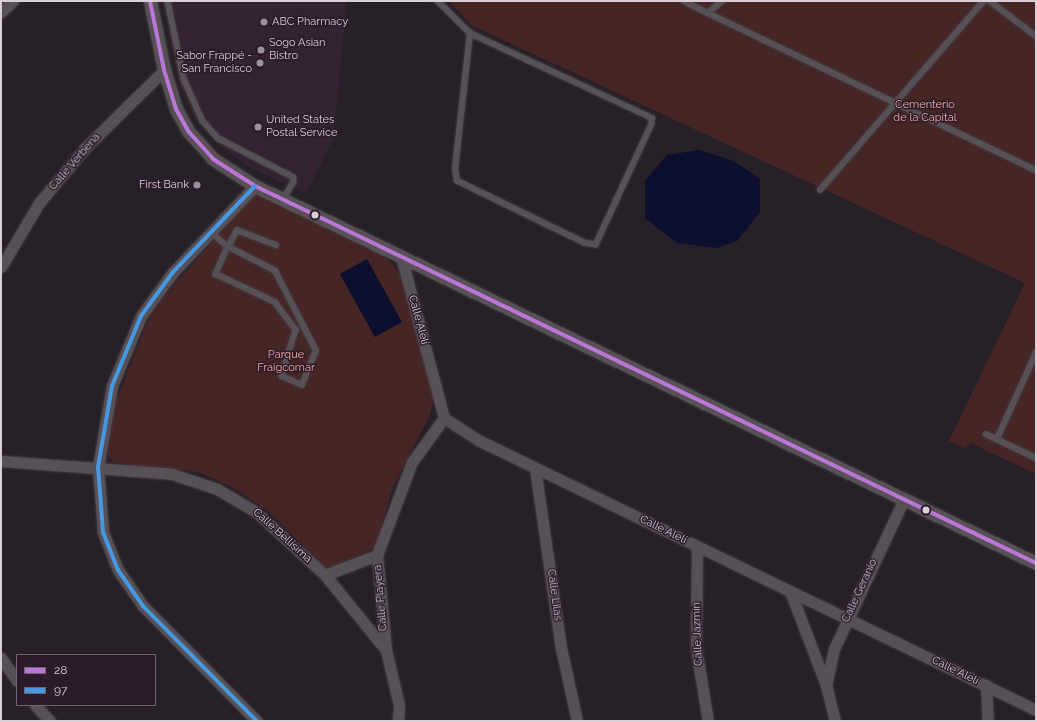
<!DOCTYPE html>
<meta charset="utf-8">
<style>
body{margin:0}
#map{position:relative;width:1037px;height:722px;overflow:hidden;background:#282028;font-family:Raleway,sans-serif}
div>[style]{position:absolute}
.built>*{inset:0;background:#352233}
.green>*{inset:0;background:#462624}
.water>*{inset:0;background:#0c0f2d;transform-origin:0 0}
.roads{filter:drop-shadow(0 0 1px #443d44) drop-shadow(0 0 1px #443d44)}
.service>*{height:5.5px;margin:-2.75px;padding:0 2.75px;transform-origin:2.75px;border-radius:2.75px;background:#575056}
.minor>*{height:11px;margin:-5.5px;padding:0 5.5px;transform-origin:5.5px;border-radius:5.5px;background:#575056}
.tertiary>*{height:13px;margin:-6.5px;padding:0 6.5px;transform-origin:6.5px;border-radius:6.5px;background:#575056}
.bus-1>*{height:4px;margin:-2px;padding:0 2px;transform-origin:2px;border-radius:2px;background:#ba77d6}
.bus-2>*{height:4px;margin:-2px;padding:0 2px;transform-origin:2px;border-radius:2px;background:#4699e1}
.dots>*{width:11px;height:11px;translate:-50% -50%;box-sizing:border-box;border:2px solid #2c1c2b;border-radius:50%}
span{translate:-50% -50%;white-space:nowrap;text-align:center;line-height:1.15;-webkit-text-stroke:3px #2c1c2b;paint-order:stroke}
.poi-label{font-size:11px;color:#dacfd9}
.left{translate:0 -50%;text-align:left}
.right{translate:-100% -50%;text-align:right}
.park-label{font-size:11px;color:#faa9a0}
.street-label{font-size:11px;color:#dacfd9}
.frame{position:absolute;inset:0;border:2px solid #dacfd9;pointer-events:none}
.legend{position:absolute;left:16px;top:654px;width:140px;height:52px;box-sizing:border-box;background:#2c1c2b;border:1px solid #726471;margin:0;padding:5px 7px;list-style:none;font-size:12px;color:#dacfd9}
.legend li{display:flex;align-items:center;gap:8px;height:20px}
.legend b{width:20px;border:1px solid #726471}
</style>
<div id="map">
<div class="built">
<i style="clip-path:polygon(163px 1px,347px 1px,333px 139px,306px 194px,246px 165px,221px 146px,195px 119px,180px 86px)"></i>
</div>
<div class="green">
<i style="clip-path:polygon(449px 1px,1036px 1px,1036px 474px,970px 443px,966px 449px,949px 441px,1025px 283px,471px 25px)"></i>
<i style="clip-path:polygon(256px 193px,382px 253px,393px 265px,400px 274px,434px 398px,429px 417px,393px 487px,375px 548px,331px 568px,325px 567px,268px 511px,232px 487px,198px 472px,115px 463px,107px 455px,115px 404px,149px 318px,173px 286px)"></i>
</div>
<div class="water">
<i style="clip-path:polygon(699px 150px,734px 161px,760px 179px,760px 212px,737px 241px,717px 248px,677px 243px,645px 218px,645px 181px,667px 155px)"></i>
<i style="left:367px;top:259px;width:72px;height:31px;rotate:61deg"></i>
</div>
<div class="roads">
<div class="service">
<i style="left:168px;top:1px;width:80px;rotate:78.4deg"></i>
<i style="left:184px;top:79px;width:46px;rotate:65.7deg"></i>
<i style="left:203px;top:121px;width:23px;rotate:49deg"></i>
<i style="left:218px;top:138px;width:85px;rotate:27.5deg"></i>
<i style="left:293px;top:177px;width:5px;rotate:79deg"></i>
<i style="left:294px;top:182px;width:21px;rotate:121deg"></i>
<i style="left:438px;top:1px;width:45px;rotate:45deg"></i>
<i style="left:470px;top:33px;width:201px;rotate:25deg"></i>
<i style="left:652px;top:118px;width:6px;rotate:90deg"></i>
<i style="left:652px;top:124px;width:133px;rotate:114.8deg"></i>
<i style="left:596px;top:245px;width:12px;rotate:-171deg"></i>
<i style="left:584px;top:243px;width:141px;rotate:-154deg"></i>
<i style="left:457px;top:181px;width:12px;rotate:-99deg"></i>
<i style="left:455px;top:169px;width:137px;rotate:-83.7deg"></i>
<i style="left:684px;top:1px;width:27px;rotate:27deg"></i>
<i style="left:723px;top:1px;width:19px;rotate:141deg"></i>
<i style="left:708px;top:13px;width:364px;rotate:25.6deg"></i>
<i style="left:990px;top:1px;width:58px;rotate:37.3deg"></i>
<i style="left:820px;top:190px;width:250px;rotate:-49.1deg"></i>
<i style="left:211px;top:232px;width:23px;rotate:41deg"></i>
<i style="left:228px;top:247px;width:30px;rotate:114deg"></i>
<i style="left:216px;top:274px;width:65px;rotate:25.4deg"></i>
<i style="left:275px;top:302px;width:35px;rotate:53deg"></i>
<i style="left:296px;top:330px;width:48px;rotate:106.9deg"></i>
<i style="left:282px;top:376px;width:22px;rotate:24deg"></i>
<i style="left:302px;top:385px;width:37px;rotate:-68deg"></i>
<i style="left:316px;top:351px;width:90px;rotate:-117.1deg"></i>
<i style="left:275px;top:271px;width:53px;rotate:-152.9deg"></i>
<i style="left:228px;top:247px;width:19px;rotate:-62deg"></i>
<i style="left:237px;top:230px;width:42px;rotate:21deg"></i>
<i style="left:986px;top:434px;width:55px;rotate:25.6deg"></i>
<i style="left:997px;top:439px;width:94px;rotate:-65.6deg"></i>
</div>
<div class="minor">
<i style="left:1px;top:12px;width:16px;rotate:-43deg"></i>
<i style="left:255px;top:186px;width:119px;rotate:133.6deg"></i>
<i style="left:173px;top:272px;width:54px;rotate:126deg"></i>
<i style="left:141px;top:316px;width:76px;rotate:112.5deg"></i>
<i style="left:112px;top:386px;width:82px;rotate:99.8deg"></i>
<i style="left:98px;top:467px;width:65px;rotate:85.6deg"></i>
<i style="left:103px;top:532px;width:41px;rotate:68.5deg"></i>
<i style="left:118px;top:570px;width:44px;rotate:55.2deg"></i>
<i style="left:143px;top:606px;width:162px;rotate:45.3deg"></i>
<i style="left:401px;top:256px;width:168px;rotate:75.1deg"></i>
<i style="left:444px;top:418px;width:40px;rotate:32.9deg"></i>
<i style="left:478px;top:440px;width:620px;rotate:25.82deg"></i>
<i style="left:1px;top:267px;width:74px;rotate:-59.3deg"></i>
<i style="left:39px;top:203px;width:72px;rotate:-50.1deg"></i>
<i style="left:85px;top:148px;width:111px;rotate:-44.6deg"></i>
<i style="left:1px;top:461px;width:171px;rotate:4.3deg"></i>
<i style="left:172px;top:474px;width:47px;rotate:18.4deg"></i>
<i style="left:217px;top:489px;width:45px;rotate:30.5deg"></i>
<i style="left:256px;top:512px;width:93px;rotate:42.4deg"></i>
<i style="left:325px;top:575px;width:97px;rotate:50.9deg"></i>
<i style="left:535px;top:468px;width:182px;rotate:81.8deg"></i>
<i style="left:561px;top:648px;width:75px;rotate:77.6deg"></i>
<i style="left:697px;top:546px;width:102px;rotate:90.6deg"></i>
<i style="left:696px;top:648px;width:74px;rotate:80.7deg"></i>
<i style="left:325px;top:575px;width:56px;rotate:-21deg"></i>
<i style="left:790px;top:591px;width:101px;rotate:69deg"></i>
<i style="left:1px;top:658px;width:28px;rotate:55deg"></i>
<i style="left:986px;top:685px;width:36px;rotate:87deg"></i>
<i style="left:35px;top:705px;width:22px;rotate:47deg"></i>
<i style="left:398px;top:721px;width:16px;rotate:-86deg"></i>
<i style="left:399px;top:705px;width:57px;rotate:-103.3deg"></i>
<i style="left:386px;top:650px;width:95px;rotate:-95.4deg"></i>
<i style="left:377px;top:555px;width:99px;rotate:-69.4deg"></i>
<i style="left:412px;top:462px;width:54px;rotate:-54deg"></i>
<i style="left:835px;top:721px;width:36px;rotate:-104deg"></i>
<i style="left:826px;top:686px;width:38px;rotate:-78deg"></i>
<i style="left:834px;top:649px;width:166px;rotate:-65deg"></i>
</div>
<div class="tertiary">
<i style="left:150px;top:1px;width:70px;rotate:78.5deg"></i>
<i style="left:164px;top:70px;width:41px;rotate:72.9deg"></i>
<i style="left:176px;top:109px;width:26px;rotate:61deg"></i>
<i style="left:189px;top:132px;width:36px;rotate:48deg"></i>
<i style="left:213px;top:159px;width:50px;rotate:32.7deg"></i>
<i style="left:255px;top:186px;width:867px;rotate:25.77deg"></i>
</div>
</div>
<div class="bus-1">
<i style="left:150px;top:1px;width:70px;rotate:78.5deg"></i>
<i style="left:164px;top:70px;width:41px;rotate:72.9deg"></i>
<i style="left:176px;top:109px;width:26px;rotate:61deg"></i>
<i style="left:189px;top:132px;width:36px;rotate:48deg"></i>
<i style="left:213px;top:159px;width:50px;rotate:32.7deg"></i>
<i style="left:255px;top:186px;width:867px;rotate:25.77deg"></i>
</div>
<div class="bus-2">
<i style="left:255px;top:186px;width:119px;rotate:133.6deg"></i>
<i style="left:173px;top:272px;width:54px;rotate:126deg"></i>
<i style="left:141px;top:316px;width:76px;rotate:112.5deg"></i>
<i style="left:112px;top:386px;width:82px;rotate:99.8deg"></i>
<i style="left:98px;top:467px;width:65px;rotate:85.6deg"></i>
<i style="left:103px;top:532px;width:41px;rotate:68.5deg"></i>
<i style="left:118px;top:570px;width:44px;rotate:55.2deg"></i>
<i style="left:143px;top:606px;width:162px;rotate:45.3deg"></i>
</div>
<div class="dots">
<i style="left:264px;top:22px;background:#9c929b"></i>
<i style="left:261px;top:50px;background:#9c929b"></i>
<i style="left:260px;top:63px;background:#9c929b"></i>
<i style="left:258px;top:127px;background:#9c929b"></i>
<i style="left:197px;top:185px;background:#9c929b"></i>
<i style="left:315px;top:215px;background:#dacfd9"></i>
<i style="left:926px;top:510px;background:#dacfd9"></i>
</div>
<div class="poi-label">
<span class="left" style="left:272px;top:22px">ABC Pharmacy</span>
<span class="left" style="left:269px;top:50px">Sogo Asian<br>Bistro</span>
<span class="right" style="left:252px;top:63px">Sabor Frappé -<br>San Francisco</span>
<span class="left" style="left:266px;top:127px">United States<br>Postal Service</span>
<span class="right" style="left:189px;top:185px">First Bank</span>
</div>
<div class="park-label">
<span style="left:925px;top:112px">Cementerio<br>de la Capital</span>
<span style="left:286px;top:362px">Parque<br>Fraigcomar</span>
</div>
<div class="street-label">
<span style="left:75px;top:162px;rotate:-49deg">Calle Verbena</span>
<span style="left:418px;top:320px;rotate:75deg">Calle Alelí</span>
<span style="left:663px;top:530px;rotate:26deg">Calle Alelí</span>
<span style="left:282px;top:536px;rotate:42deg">Calle Bellísima</span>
<span style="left:860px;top:591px;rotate:-65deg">Calle Geranio</span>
<span style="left:554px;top:595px;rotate:82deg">Calle Lilas</span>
<span style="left:381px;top:598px;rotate:-95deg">Calle Playera</span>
<span style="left:698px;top:634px;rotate:-92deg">Calle Jazmín</span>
<span style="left:955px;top:671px;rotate:26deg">Calle Alelí</span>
</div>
<div class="frame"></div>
<ul class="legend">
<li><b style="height:5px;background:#ba77d6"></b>28</li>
<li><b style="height:5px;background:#4699e1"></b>97</li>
</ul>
</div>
